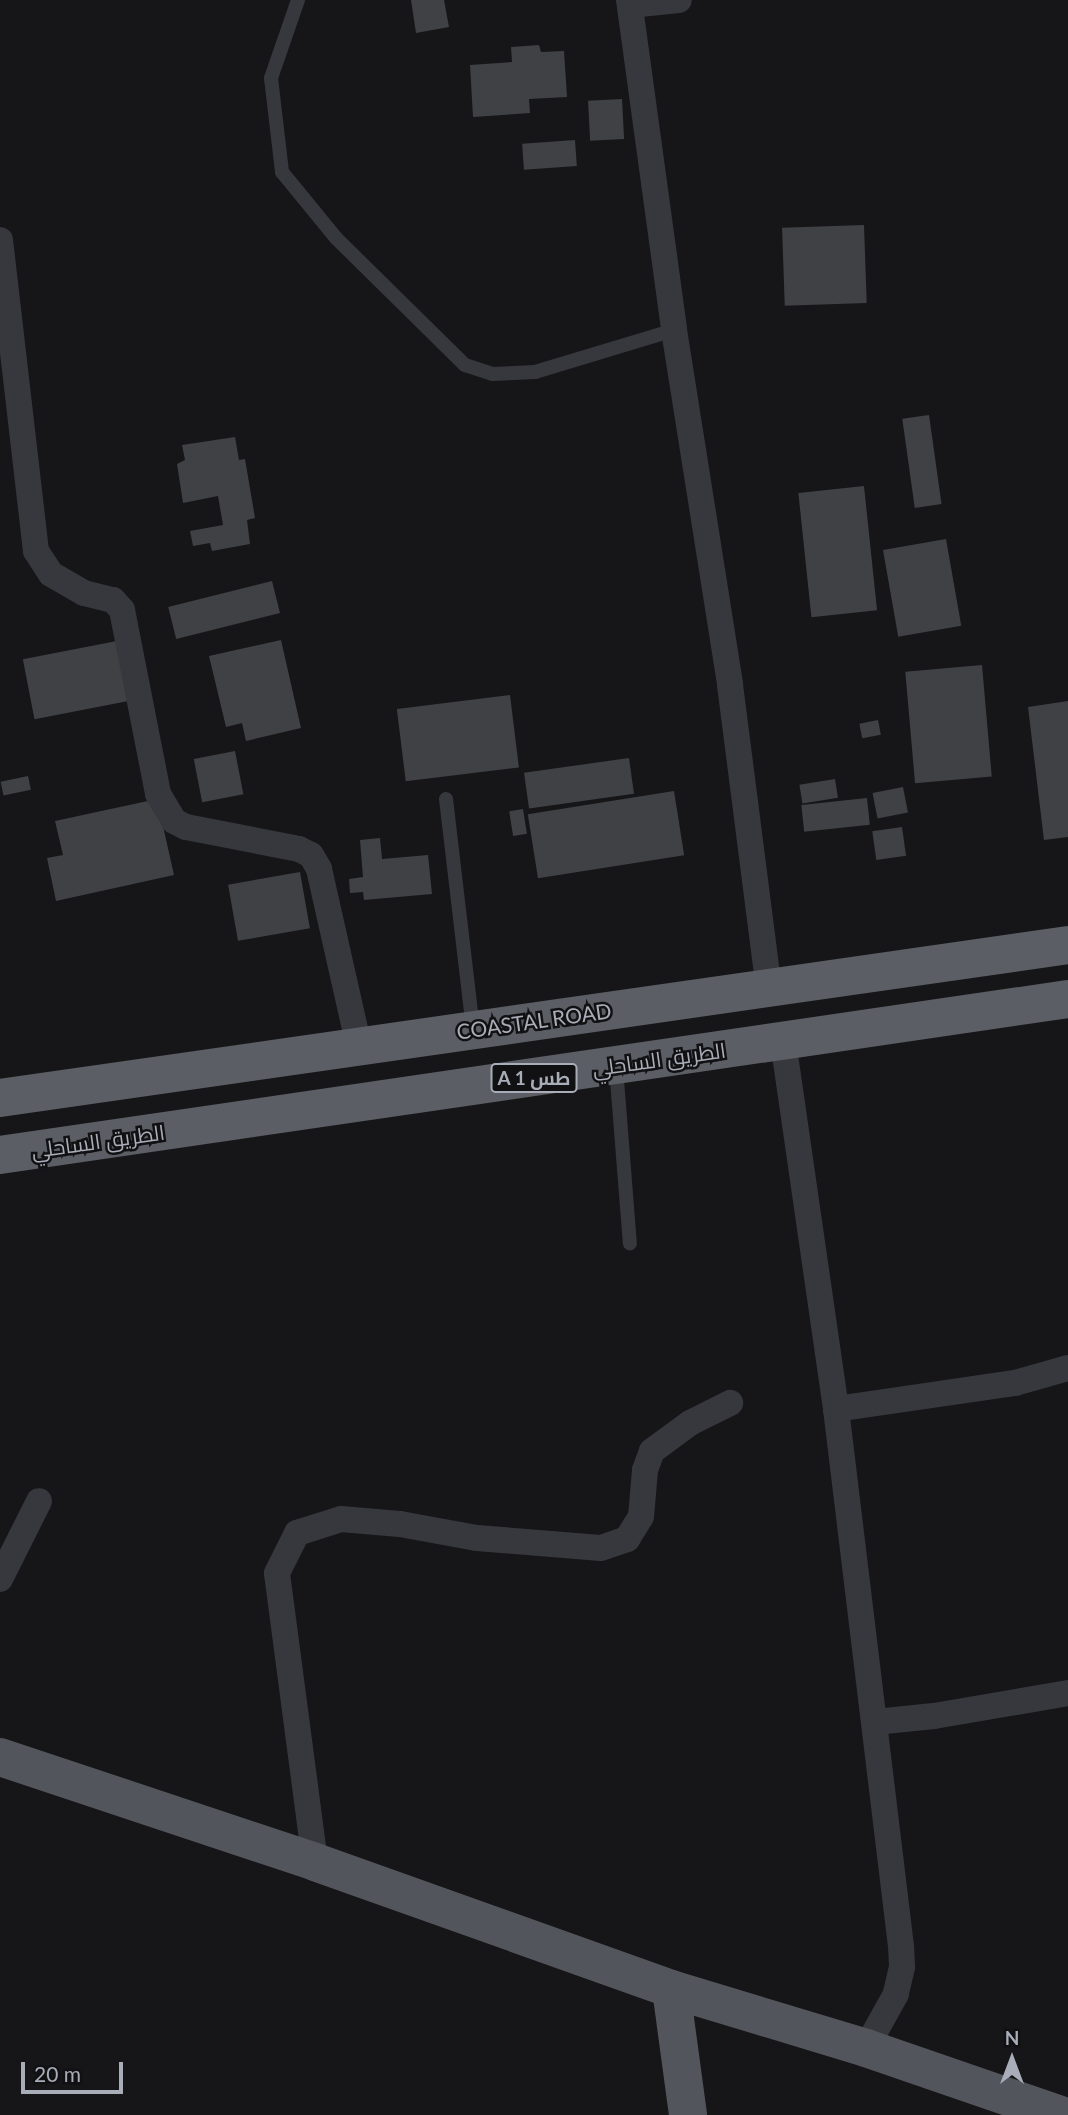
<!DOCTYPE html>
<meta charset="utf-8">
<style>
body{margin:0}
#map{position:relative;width:1068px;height:2115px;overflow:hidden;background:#161618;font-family:Lato,Cairo,sans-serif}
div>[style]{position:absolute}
.building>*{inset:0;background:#404145;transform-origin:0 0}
.service>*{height:14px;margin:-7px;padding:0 7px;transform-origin:7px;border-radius:7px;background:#37383d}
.minor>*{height:26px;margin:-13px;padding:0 13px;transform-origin:13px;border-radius:13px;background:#37383d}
.primary>*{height:38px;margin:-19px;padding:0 19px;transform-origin:19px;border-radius:19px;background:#53555c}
.trunk>*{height:38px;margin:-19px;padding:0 19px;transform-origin:19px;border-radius:19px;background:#5b5e65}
span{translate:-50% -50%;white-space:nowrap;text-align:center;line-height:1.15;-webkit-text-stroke:5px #111113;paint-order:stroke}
.shield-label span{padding:2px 5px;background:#111113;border:2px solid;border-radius:5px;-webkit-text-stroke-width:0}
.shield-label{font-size:19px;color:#a8adb8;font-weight:700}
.street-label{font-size:21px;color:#a8adb8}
.north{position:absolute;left:977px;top:2024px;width:70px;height:70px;-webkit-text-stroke:5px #111113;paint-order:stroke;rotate:0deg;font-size:19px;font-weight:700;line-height:28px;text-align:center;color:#a8adb8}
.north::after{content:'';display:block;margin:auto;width:24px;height:32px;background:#a8adb8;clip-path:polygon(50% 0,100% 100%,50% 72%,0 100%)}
.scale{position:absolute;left:21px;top:2062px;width:102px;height:32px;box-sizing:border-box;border:4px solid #a8adb8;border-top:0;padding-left:9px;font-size:21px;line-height:24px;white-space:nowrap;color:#a8adb8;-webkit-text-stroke:5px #111113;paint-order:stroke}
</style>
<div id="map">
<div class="building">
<i style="clip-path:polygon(411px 0,444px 0,449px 27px,416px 33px)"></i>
<i style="clip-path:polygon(539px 45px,541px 52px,564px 51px,567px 97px,529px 99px,530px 113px,473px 117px,470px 65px,512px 62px,511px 47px)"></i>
<i style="left:622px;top:99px;width:40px;height:34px;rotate:87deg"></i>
<i style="left:575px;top:140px;width:26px;height:53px;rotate:86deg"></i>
<i style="left:864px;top:225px;width:78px;height:82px;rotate:88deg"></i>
<i style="left:929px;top:415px;width:90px;height:27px;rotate:82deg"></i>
<i style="clip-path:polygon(235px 437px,239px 460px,245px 459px,255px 518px,247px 520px,250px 544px,212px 551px,210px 543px,193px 546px,190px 531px,223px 525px,218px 496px,183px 503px,177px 464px,185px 460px,182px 445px)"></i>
<i style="left:864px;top:486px;width:125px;height:66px;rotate:84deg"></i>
<i style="left:946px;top:539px;width:88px;height:64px;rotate:80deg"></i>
<i style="left:272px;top:581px;width:33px;height:107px;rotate:76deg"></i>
<i style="left:122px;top:640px;width:61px;height:101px;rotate:79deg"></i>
<i style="clip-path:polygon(281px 640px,301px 728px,246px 741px,242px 723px,226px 727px,209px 656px)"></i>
<i style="left:982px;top:665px;width:112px;height:77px;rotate:85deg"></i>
<i style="left:510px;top:695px;width:73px;height:114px;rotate:83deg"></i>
<i style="clip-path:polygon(1068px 701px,1068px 837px,1044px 840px,1028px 707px)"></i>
<i style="left:878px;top:720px;width:15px;height:19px;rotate:79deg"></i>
<i style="left:235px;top:751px;width:44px;height:42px;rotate:79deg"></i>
<i style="left:629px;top:758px;width:36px;height:106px;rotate:82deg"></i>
<i style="left:28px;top:776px;width:14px;height:28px;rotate:78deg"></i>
<i style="left:835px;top:779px;width:19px;height:36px;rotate:81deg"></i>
<i style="left:903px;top:787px;width:26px;height:31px;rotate:79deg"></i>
<i style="left:674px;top:791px;width:65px;height:148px;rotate:81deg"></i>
<i style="left:867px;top:798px;width:27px;height:66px;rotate:84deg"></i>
<i style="clip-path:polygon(157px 799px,174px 875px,56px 901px,47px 858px,63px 855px,55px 821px)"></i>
<i style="left:523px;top:809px;width:25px;height:14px;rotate:81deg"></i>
<i style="left:902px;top:827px;width:29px;height:30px;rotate:82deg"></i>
<i style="clip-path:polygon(380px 838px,382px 859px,428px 855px,432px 894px,364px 900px,363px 892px,350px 893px,349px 879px,363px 877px,360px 840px)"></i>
<i style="left:300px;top:872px;width:57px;height:73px;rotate:80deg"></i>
</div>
<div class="service">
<i style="left:298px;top:0;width:83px;rotate:109.1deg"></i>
<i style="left:271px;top:78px;width:95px;rotate:83.3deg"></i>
<i style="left:282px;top:172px;width:85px;rotate:50.7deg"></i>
<i style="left:336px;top:238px;width:181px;rotate:44.6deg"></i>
<i style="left:465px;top:365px;width:28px;rotate:18deg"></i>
<i style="left:492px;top:374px;width:43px;rotate:-2.7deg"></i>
<i style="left:535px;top:372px;width:145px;rotate:-16.8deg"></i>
<i style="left:446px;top:799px;width:231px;rotate:83.3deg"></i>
<i style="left:616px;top:1067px;width:177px;rotate:85.5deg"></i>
</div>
<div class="minor">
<i style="left:629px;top:0;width:333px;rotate:82.2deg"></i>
<i style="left:674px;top:330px;width:359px;rotate:81deg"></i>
<i style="left:730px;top:685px;width:305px;rotate:82.7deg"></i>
<i style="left:630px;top:5px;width:49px;rotate:-5.8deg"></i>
<i style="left:0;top:240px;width:313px;rotate:83.4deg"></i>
<i style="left:36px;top:551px;width:27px;rotate:57deg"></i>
<i style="left:51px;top:574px;width:38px;rotate:30deg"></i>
<i style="left:84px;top:593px;width:30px;rotate:14deg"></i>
<i style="left:113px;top:600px;width:13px;rotate:48deg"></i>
<i style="left:122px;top:610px;width:187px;rotate:78.9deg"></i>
<i style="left:158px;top:794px;width:31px;rotate:59deg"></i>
<i style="left:174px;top:821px;width:13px;rotate:27deg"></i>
<i style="left:186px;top:827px;width:115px;rotate:11deg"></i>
<i style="left:299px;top:849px;width:13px;rotate:27deg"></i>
<i style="left:311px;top:855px;width:16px;rotate:60deg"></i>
<i style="left:319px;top:869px;width:181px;rotate:77.3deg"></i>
<i style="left:783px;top:1041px;width:372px;rotate:81.8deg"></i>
<i style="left:836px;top:1409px;width:541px;rotate:83.1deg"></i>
<i style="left:901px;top:1946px;width:21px;rotate:87deg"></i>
<i style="left:902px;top:1967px;width:28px;rotate:103deg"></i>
<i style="left:896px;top:1994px;width:62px;rotate:119.1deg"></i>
<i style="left:836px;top:1409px;width:181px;rotate:-8.3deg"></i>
<i style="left:1015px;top:1383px;width:55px;rotate:-15.8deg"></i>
<i style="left:0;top:1579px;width:87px;rotate:-63.4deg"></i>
<i style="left:875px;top:1722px;width:59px;rotate:-5.8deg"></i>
<i style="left:934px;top:1716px;width:136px;rotate:-9.7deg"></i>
<i style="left:315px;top:1862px;width:291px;rotate:-97.5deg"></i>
<i style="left:277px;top:1573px;width:45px;rotate:-63.4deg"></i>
<i style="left:297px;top:1533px;width:46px;rotate:-17.7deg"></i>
<i style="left:341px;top:1519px;width:59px;rotate:4.8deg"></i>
<i style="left:400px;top:1524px;width:78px;rotate:10.3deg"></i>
<i style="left:477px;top:1538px;width:124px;rotate:4.6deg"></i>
<i style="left:601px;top:1548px;width:28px;rotate:-19deg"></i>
<i style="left:627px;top:1539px;width:26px;rotate:-58deg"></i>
<i style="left:641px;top:1517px;width:47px;rotate:-85.1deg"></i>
<i style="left:645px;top:1470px;width:20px;rotate:-70deg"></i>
<i style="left:652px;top:1451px;width:47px;rotate:-36.4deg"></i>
<i style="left:690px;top:1423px;width:45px;rotate:-26.6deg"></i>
</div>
<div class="primary">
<i style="left:0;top:1757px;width:332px;rotate:18.4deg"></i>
<i style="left:315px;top:1862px;width:378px;rotate:19.6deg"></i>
<i style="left:671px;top:1989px;width:204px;rotate:16.8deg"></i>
<i style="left:866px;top:2048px;width:206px;rotate:19deg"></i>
<i style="left:671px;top:1989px;width:127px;rotate:82.3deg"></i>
</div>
<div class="trunk">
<i style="left:0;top:1098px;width:1079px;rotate:-8.15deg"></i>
<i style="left:0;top:1155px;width:1079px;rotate:-8.31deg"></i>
</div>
<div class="shield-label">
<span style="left:534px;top:1078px">A 1 طس</span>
</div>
<div class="street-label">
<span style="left:534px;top:1021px;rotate:-8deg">COASTAL ROAD</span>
<span style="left:659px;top:1059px;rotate:-8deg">الطريق الساحلي</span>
<span style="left:98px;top:1141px;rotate:-8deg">الطريق الساحلي</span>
</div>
<div class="north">N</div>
<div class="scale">20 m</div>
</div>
